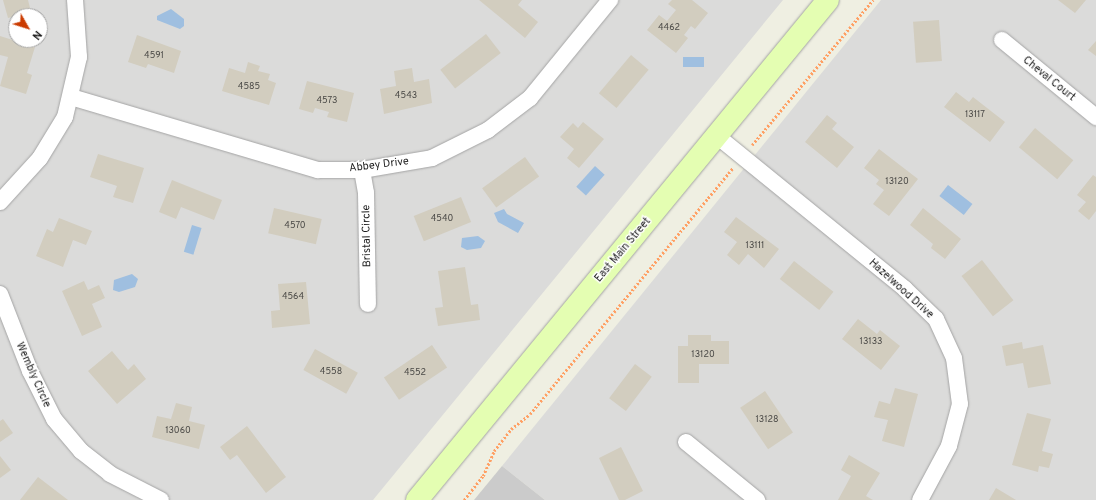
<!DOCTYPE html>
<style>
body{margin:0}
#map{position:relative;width:1096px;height:500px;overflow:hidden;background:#efefe2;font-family:Overpass,sans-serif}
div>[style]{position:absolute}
.residential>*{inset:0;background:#dbdbda}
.religious>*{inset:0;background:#cbcbcb}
.water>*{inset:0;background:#9fbfe0;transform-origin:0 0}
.building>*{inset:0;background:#d2cdbf;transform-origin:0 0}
.path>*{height:2.5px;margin-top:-1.25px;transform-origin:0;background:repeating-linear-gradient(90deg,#ffa064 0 2px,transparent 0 4px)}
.roads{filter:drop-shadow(0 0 1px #a4a4a4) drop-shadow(0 0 1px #a4a4a4)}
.street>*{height:16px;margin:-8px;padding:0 8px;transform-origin:8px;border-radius:8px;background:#fff}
.secondary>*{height:22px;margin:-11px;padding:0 11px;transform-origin:11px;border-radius:11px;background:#e4feb2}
span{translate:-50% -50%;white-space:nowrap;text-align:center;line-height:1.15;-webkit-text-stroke:3px #fff;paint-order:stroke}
.number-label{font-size:9px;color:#4a4946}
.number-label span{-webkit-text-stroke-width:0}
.street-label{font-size:11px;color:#1d1d1d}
.north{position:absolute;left:8px;top:8px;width:40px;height:40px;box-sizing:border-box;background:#fff;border:1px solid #a5a5a5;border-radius:50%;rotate:129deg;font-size:11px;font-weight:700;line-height:16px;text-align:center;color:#1d1d1d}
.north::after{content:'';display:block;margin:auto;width:14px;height:18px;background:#cb3b00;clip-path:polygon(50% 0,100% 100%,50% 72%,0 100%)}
</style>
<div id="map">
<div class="residential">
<i style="clip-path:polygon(evenodd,0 0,783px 0,373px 500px,0 500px,0 0,16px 16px,40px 16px,40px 40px,16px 40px,16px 16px)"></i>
<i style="clip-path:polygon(881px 0,1096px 0,1096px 500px,545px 500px,502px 466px)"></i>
</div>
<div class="religious">
<i style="clip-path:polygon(502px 466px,545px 500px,474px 500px)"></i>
</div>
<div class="water">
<i style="clip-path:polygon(171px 9px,184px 19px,184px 26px,180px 29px,157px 20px,157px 16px)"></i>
<i style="left:704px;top:57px;width:10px;height:21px;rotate:90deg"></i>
<i style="left:595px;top:166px;width:13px;height:28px;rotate:42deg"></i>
<i style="left:948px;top:185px;width:31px;height:14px;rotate:38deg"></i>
<i style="clip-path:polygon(504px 209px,507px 214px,524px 223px,518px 233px,498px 222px,494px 213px)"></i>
<i style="left:192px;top:225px;width:10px;height:28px;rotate:17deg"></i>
<i style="clip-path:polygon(478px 236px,485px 241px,481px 248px,467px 250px,461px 247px,462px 238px)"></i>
<i style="clip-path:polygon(132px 274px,138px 279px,135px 287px,119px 292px,113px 290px,114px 280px)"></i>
</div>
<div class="building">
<i style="clip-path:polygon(3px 0,28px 0,31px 12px,8px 18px)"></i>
<i style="clip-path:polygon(479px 0,522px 0,518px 5px,538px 22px,525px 38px)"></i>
<i style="clip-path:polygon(672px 0,692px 0,708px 13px,695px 29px,691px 26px,684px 35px,688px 38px,676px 53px,647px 30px,659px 15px,667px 21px,676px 10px,668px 4px)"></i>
<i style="clip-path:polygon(1058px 0,1086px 0,1075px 13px)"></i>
<i style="left:939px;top:20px;width:41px;height:26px;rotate:86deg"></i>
<i style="left:486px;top:34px;width:24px;height:58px;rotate:52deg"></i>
<i style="clip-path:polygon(137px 35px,181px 51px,174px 73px,148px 64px,146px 68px,128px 62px)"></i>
<i style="clip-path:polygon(0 36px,35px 47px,27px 73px,32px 75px,26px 94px,0 86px,8px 57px,0 55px)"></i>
<i style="clip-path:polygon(1096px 41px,1096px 56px,1088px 50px)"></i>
<i style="left:631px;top:55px;width:23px;height:50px;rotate:40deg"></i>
<i style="clip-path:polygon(248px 62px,260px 66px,258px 71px,270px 74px,268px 80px,276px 83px,269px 105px,222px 91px,229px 68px,245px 73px)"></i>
<i style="clip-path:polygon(412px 68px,414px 82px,429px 79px,432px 103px,384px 114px,380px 89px,396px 86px,394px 71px)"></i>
<i style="clip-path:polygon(307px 81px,354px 93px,347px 122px,327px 117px,329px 112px,315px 108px,313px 113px,299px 109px)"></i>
<i style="clip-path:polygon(956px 92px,969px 102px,973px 97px,1005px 122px,990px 142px,944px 107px)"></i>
<i style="clip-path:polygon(827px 115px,837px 123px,832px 129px,854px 147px,837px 168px,805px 142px)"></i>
<i style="clip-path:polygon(583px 122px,604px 139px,579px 168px,567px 158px,574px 149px,560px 137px,573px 123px,578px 128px)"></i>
<i style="left:1035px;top:128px;width:50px;height:25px;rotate:40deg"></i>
<i style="clip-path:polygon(879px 149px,918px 179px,889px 216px,873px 204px,884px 190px,876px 184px,879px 180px,864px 168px)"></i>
<i style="clip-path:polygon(98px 154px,144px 168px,133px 203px,113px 197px,117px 186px,90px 177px)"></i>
<i style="left:525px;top:157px;width:24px;height:53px;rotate:54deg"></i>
<i style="clip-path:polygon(1093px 175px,1096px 177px,1096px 211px,1089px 220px,1078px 211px,1086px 202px,1077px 195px)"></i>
<i style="clip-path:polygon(172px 180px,222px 200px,214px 220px,181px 207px,176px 219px,159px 212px)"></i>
<i style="left:461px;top:197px;width:27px;height:51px;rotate:68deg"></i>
<i style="left:274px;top:208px;width:49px;height:26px;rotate:13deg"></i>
<i style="clip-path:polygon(923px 208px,961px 239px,945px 259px,931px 248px,933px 244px,910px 225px)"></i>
<i style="clip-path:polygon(736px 217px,779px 249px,764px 268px,748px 254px,739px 265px,727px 255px,737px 242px,724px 232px)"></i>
<i style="clip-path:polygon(59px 218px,92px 231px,86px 245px,73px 240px,63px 267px,36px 256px,47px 229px,53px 232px)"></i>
<i style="left:982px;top:260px;width:51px;height:26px;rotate:52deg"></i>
<i style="left:794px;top:261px;width:50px;height:23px;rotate:38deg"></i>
<i style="clip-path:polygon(465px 267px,471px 305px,478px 304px,480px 320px,438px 326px,435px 308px,443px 307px,438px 271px)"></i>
<i style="clip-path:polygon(84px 281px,88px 290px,99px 285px,105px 298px,92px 304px,102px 327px,82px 336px,62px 291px)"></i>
<i style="clip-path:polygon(306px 282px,310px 324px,272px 328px,271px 311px,280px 310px,278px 284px)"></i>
<i style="clip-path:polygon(858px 319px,877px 334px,880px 330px,900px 346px,881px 370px,842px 339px)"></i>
<i style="clip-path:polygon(688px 335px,711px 335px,711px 341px,729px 341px,729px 364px,699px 364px,699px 383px,678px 383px,678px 346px,688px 346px)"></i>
<i style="clip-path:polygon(1022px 342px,1023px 349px,1043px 345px,1051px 384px,1028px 388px,1023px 363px,1006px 366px,1002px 346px)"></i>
<i style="left:432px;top:345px;width:27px;height:58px;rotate:56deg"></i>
<i style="left:315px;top:349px;width:49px;height:24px;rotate:29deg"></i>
<i style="clip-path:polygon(112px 351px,128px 370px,134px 364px,146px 379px,117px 404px,88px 371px)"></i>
<i style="left:635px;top:364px;width:21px;height:43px;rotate:37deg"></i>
<i style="clip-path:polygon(895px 388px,918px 394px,904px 447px,882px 441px,888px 420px,874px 417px,879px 401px,890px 404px)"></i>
<i style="left:765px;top:391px;width:50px;height:30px;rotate:56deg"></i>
<i style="clip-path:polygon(176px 403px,192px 407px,189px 421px,205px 425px,199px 449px,152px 437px,157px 416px,171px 419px)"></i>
<i style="clip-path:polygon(1027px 413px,1051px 419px,1042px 451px,1053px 454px,1049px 468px,1039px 466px,1038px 472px,1012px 465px)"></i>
<i style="clip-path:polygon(3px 419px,13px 433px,0 442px,0 421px)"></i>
<i style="clip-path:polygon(247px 426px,286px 477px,266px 493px,237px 455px,230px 460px,220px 447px)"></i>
<i style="clip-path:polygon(621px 447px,643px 491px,625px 500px,619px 500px,599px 458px)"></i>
<i style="clip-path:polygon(849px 455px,880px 473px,866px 496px,873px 500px,838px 500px,851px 476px,841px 470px)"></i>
<i style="clip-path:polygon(0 456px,11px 470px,0 478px)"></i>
<i style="clip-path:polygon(38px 477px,68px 500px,20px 500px)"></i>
<i style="clip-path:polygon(996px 488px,1016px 500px,989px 500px)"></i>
</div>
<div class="path">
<i style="left:752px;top:145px;width:189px;rotate:-50.2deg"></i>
<i style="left:464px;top:500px;width:31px;rotate:-52deg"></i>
<i style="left:483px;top:476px;width:27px;rotate:-66deg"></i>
<i style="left:494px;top:451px;width:28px;rotate:-52deg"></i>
<i style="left:511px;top:429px;width:24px;rotate:-38deg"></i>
<i style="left:530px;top:414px;width:319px;rotate:-50.5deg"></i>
</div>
<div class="roads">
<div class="street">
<i style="left:1002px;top:40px;width:122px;rotate:39.3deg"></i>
<i style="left:71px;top:97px;width:258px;rotate:16.5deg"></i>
<i style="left:318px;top:170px;width:44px"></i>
<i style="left:362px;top:170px;width:71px;rotate:-9.7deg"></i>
<i style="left:432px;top:158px;width:63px;rotate:-26.6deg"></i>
<i style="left:488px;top:130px;width:53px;rotate:-37.3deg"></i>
<i style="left:530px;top:98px;width:127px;rotate:-50.8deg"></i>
<i style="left:717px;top:136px;width:242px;rotate:39.1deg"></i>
<i style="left:905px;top:289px;width:43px;rotate:44.1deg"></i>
<i style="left:936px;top:319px;width:43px;rotate:65.2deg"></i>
<i style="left:954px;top:358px;width:46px;rotate:82.6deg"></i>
<i style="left:960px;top:404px;width:43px;rotate:104.7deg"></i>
<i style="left:949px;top:446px;width:61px;rotate:118.2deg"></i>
<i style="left:362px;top:170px;width:23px;rotate:80deg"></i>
<i style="left:366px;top:193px;width:111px;rotate:89deg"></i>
<i style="left:0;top:202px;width:59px;rotate:-47.7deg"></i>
<i style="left:40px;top:158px;width:48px;rotate:-58.6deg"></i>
<i style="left:65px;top:117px;width:62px;rotate:-76.9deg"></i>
<i style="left:79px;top:57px;width:57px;rotate:-94deg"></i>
<i style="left:0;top:294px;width:83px;rotate:68.7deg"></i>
<i style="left:30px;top:371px;width:54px;rotate:63.4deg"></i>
<i style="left:54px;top:419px;width:42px;rotate:49.8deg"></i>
<i style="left:81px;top:451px;width:37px;rotate:38deg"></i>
<i style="left:110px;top:474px;width:57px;rotate:27deg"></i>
<i style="left:686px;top:442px;width:92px;rotate:39.2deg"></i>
</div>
<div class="secondary">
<i style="left:417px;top:500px;width:647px;rotate:-50.58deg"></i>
</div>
</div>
<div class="number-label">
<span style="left:669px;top:28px">4462</span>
<span style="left:154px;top:56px">4591</span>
<span style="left:249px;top:87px">4585</span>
<span style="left:406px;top:96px">4543</span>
<span style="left:327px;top:101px">4573</span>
<span style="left:975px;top:115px">13117</span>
<span style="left:897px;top:182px">13120</span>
<span style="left:442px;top:219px">4540</span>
<span style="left:295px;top:226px">4570</span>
<span style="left:755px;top:246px">13111</span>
<span style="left:293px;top:297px">4564</span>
<span style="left:871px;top:342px">13133</span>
<span style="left:703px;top:355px">13120</span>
<span style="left:331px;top:372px">4558</span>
<span style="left:415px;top:373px">4552</span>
<span style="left:767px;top:420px">13128</span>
<span style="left:178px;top:431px">13060</span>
</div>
<div class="street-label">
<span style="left:1049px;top:79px;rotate:39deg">Cheval Court</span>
<span style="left:379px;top:165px;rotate:-7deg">Abbey Drive</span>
<span style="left:367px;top:236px;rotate:-91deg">Bristal Circle</span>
<span style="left:623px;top:250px;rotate:-50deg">East Main Street</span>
<span style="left:901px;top:289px;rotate:42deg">Hazelwood Drive</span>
<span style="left:33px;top:375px;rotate:66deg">Wembly Circle</span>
</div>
<div class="north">N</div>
</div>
